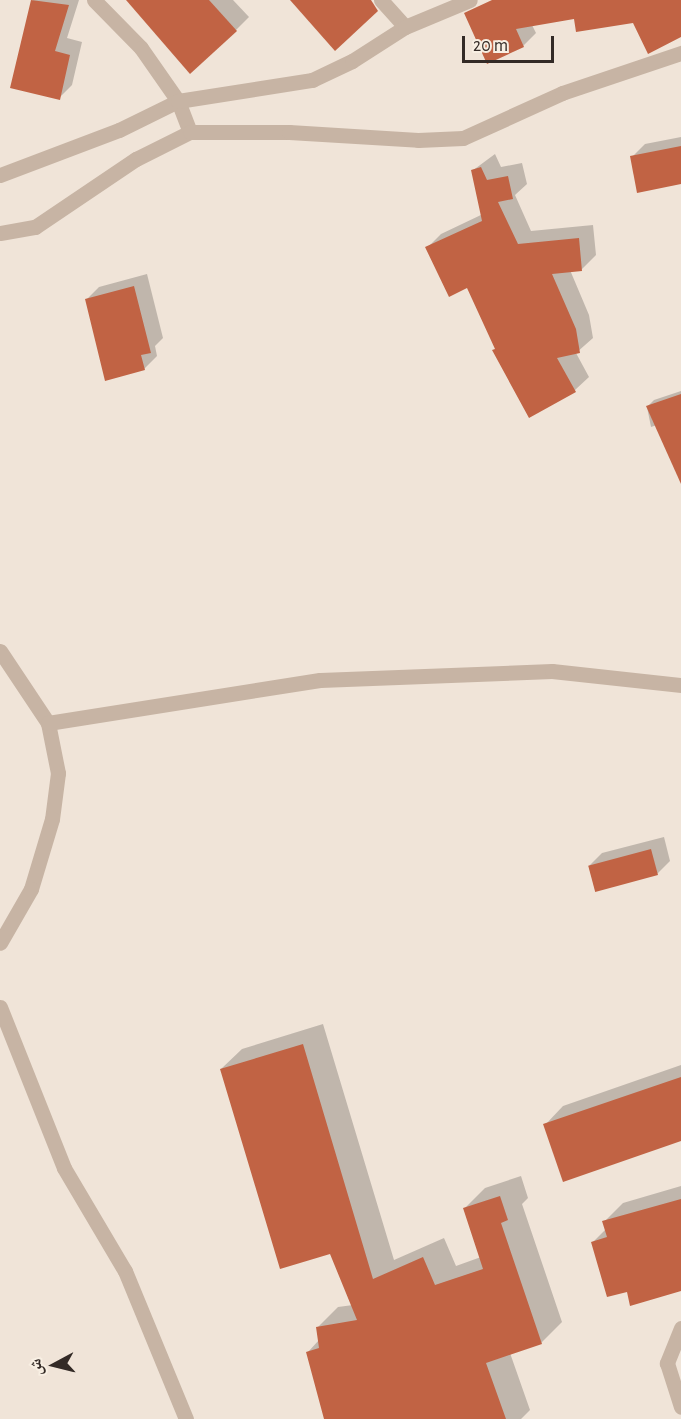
<!DOCTYPE html>
<meta charset="utf-8">
<style>
body{margin:0}
#map{position:relative;width:681px;height:1419px;overflow:hidden;background:#f0e4d8;font-family:"Alegreya Sans","Noto Naskh Arabic",sans-serif}
div>[style]{position:absolute}
.shadow>*{inset:0;background:#0003}
.building>*{inset:0;background:#c16344;transform-origin:0 0}
.minor>*{height:15px;margin:-7.5px;padding:0 7.5px;transform-origin:7.5px;border-radius:7.5px;background:#c7b4a4}
span{translate:-50% -50%;white-space:nowrap;text-align:center;line-height:1.15;-webkit-text-stroke:5px #f8efe3;paint-order:stroke}
.north{position:absolute;left:24px;top:1335px;width:60px;height:60px;-webkit-text-stroke:4px #f8efe3;paint-order:stroke;rotate:263deg;font-size:16px;font-weight:700;line-height:24px;text-align:center;color:#332a26}
.north::after{content:'';display:block;margin:auto;width:21px;height:27px;background:#332a26;clip-path:polygon(50% 0,100% 100%,50% 72%,0 100%)}
.scale{position:absolute;left:462px;top:36px;width:92px;height:27px;box-sizing:border-box;border:3px solid #332a26;border-top:0;padding-left:8px;font-size:18px;line-height:21px;white-space:nowrap;color:#332a26;-webkit-text-stroke:4px #f8efe3;paint-order:stroke}
</style>
<div id="map">
<div class="shadow">
<i style="clip-path:polygon(33px 0,79px 0,67px 38px,82px 42px,72px 85px,59px 98px,12px 86px)"></i>
<i style="clip-path:polygon(130px 0,233px 0,249px 17px,236px 30px)"></i>
<i style="clip-path:polygon(538px 0,681px 0,681px 35px,633px 21px,575px 17px,532px 25px,536px 33px,523px 46px,488px 62px)"></i>
<i style="clip-path:polygon(681px 137px,681px 183px,632px 157px,645px 144px)"></i>
<i style="clip-path:polygon(495px 154px,501px 167px,522px 163px,527px 184px,515px 195px,531px 231px,593px 225px,596px 255px,582px 269px,570px 270px,589px 315px,593px 338px,576px 353px,589px 377px,575px 390px,530px 416px,468px 286px,427px 248px,441px 234px,483px 214px,472px 171px)"></i>
<i style="clip-path:polygon(147px 274px,163px 338px,155px 346px,157px 356px,144px 369px,86px 300px,99px 287px)"></i>
<i style="clip-path:polygon(681px 391px,681px 417px,651px 427px,647px 407px,654px 400px)"></i>
<i style="clip-path:polygon(664px 837px,670px 861px,657px 874px,589px 866px,602px 853px)"></i>
<i style="clip-path:polygon(323px 1024px,394px 1260px,444px 1238px,456px 1266px,481px 1257px,465px 1208px,485px 1188px,521px 1176px,528px 1198px,522px 1204px,562px 1322px,541px 1343px,510px 1353px,530px 1410px,521px 1419px,329px 1419px,308px 1352px,319px 1340px,317px 1328px,338px 1307px,353px 1305px,330px 1252px,221px 1069px,242px 1049px)"></i>
<i style="clip-path:polygon(681px 1065px,681px 1139px,545px 1125px,563px 1106px)"></i>
<i style="clip-path:polygon(681px 1186px,681px 1289px,628px 1290px,593px 1242px,606px 1229px,604px 1222px,623px 1203px)"></i>
</div>
<div class="building">
<i style="clip-path:polygon(31px 0,69px 5px,55px 51px,70px 55px,60px 100px,10px 88px)"></i>
<i style="clip-path:polygon(126px 0,209px 0,237px 31px,190px 74px)"></i>
<i style="clip-path:polygon(290px 0,371px 0,378px 11px,335px 51px)"></i>
<i style="clip-path:polygon(492px 0,681px 0,681px 37px,648px 54px,633px 23px,576px 32px,574px 19px,516px 29px,524px 47px,487px 64px,464px 13px)"></i>
<i style="clip-path:polygon(681px 146px,681px 184px,637px 193px,630px 156px)"></i>
<i style="clip-path:polygon(481px 167px,487px 180px,508px 176px,513px 199px,498px 202px,518px 244px,579px 238px,582px 271px,552px 274px,576px 329px,580px 353px,557px 358px,576px 392px,529px 418px,492px 350px,495px 349px,467px 288px,449px 297px,425px 247px,482px 221px,471px 170px)"></i>
<i style="clip-path:polygon(134px 286px,151px 353px,141px 355px,145px 370px,105px 381px,85px 299px)"></i>
<i style="clip-path:polygon(681px 394px,681px 484px,646px 406px)"></i>
<i style="left:651px;top:849px;width:27px;height:65px;rotate:75deg"></i>
<i style="clip-path:polygon(303px 1044px,373px 1279px,423px 1257px,435px 1285px,483px 1269px,463px 1208px,500px 1196px,508px 1220px,501px 1223px,542px 1344px,486px 1363px,506px 1419px,324px 1419px,306px 1352px,319px 1348px,316px 1327px,357px 1320px,330px 1254px,280px 1269px,220px 1069px)"></i>
<i style="clip-path:polygon(681px 1077px,681px 1141px,563px 1182px,543px 1124px)"></i>
<i style="clip-path:polygon(681px 1199px,681px 1291px,630px 1306px,627px 1292px,607px 1297px,591px 1242px,607px 1237px,602px 1221px)"></i>
</div>
<div class="minor">
<i style="left:94px;top:0;width:67px;rotate:45.6deg"></i>
<i style="left:141px;top:48px;width:65px;rotate:55.1deg"></i>
<i style="left:178px;top:101px;width:33px;rotate:69deg"></i>
<i style="left:381px;top:0;width:36px;rotate:48deg"></i>
<i style="left:0;top:175px;width:127px;rotate:-20.7deg"></i>
<i style="left:119px;top:130px;width:66px;rotate:-26.2deg"></i>
<i style="left:178px;top:101px;width:136px;rotate:-8.9deg"></i>
<i style="left:312px;top:80px;width:44px;rotate:-25.4deg"></i>
<i style="left:352px;top:61px;width:63px;rotate:-32.7deg"></i>
<i style="left:405px;top:27px;width:70px;rotate:-22.6deg"></i>
<i style="left:0;top:233px;width:36px;rotate:-10deg"></i>
<i style="left:35px;top:227px;width:122px;rotate:-34deg"></i>
<i style="left:136px;top:159px;width:60px;rotate:-26.6deg"></i>
<i style="left:190px;top:132px;width:99px"></i>
<i style="left:289px;top:132px;width:129px;rotate:3.5deg"></i>
<i style="left:418px;top:140px;width:45px;rotate:-2.5deg"></i>
<i style="left:463px;top:138px;width:109px;rotate:-24.4deg"></i>
<i style="left:562px;top:93px;width:126px;rotate:-18.6deg"></i>
<i style="left:0;top:651px;width:87px;rotate:56.3deg"></i>
<i style="left:48px;top:723px;width:51px;rotate:78.7deg"></i>
<i style="left:58px;top:773px;width:46px;rotate:97.4deg"></i>
<i style="left:52px;top:819px;width:73px;rotate:106.7deg"></i>
<i style="left:31px;top:889px;width:62px;rotate:119.9deg"></i>
<i style="left:48px;top:723px;width:275px;rotate:-9deg"></i>
<i style="left:320px;top:680px;width:232px;rotate:-2.2deg"></i>
<i style="left:552px;top:671px;width:130px;rotate:6.2deg"></i>
<i style="left:0;top:1007px;width:173px;rotate:68.3deg"></i>
<i style="left:64px;top:1168px;width:120px;rotate:59.4deg"></i>
<i style="left:125px;top:1271px;width:160px;rotate:67.6deg"></i>
<i style="left:681px;top:1328px;width:38px;rotate:112deg"></i>
<i style="left:667px;top:1363px;width:46px;rotate:72.3deg"></i>
</div>
<div class="north">ش</div>
<div class="scale">20 m</div>
</div>
